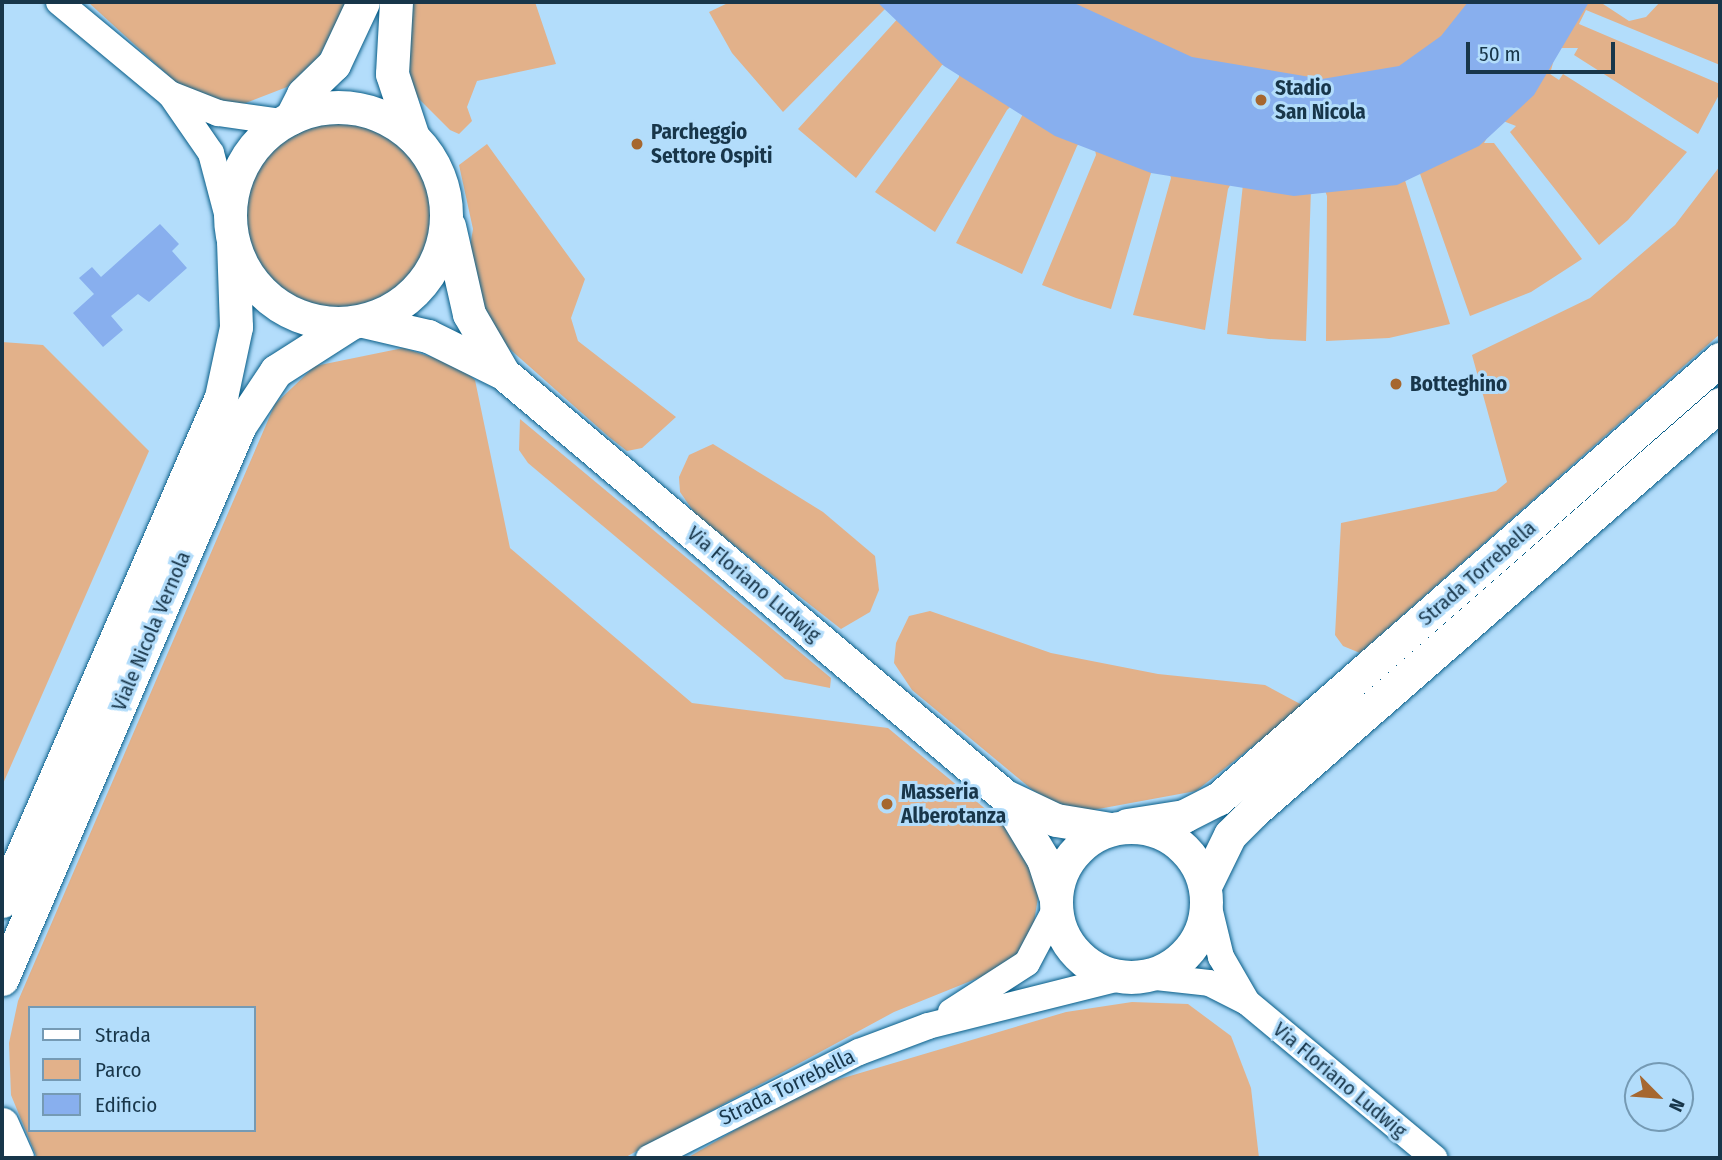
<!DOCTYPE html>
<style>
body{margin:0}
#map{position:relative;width:1722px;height:1160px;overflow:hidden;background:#b3ddfb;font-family:"Fira Sans Condensed",sans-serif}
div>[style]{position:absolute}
.green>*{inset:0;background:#e2b18a}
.round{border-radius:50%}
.building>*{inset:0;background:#88afee}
.roads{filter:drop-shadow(0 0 2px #075d88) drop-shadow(0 0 2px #075d88)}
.minor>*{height:26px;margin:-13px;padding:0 13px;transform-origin:13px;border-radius:13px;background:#fff}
.major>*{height:33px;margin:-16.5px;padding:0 16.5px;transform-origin:16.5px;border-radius:16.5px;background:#fff}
.major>.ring{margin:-16.5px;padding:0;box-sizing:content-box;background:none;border:33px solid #fff;border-radius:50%}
.dots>*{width:19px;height:19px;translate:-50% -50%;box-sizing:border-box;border:4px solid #b3ddfb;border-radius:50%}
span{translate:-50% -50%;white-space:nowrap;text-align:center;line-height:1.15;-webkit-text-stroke:6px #b3ddfb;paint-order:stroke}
.poi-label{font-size:21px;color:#18364a;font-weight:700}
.left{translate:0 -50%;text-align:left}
.street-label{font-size:21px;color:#18364a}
.frame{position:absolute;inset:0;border:4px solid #18364a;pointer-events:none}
.legend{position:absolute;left:28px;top:1006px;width:228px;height:126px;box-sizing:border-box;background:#b3ddfb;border:2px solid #759ab4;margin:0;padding:9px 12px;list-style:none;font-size:21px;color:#18364a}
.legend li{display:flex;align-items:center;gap:14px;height:35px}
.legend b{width:35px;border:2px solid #759ab4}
.north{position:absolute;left:1624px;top:1062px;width:70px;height:70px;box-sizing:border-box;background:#b3ddfb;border:2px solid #759ab4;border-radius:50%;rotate:115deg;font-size:19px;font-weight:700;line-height:28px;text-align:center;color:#18364a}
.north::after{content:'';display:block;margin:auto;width:24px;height:32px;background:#a6672f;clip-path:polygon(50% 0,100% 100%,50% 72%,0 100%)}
.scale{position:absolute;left:1466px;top:42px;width:149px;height:32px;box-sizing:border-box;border:4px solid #18364a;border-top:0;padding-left:9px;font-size:21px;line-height:24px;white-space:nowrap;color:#18364a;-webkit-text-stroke:5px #b3ddfb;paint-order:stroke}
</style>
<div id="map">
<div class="green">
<i style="clip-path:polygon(88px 2px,347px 2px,319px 57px,287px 87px,238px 106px,182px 88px)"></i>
<i style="clip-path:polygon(411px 2px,535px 2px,556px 64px,477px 81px,467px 107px,472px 121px,459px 134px,450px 130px,413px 93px,405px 44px)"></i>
<i style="clip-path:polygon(730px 2px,1600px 2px,1629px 21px,1646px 17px,1660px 2px,1720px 2px,1720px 65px,1586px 10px,1579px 24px,1720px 84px,1720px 93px,1698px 134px,1574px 55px,1578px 48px,1557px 48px,1550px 74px,1559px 80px,1563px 74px,1687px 152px,1628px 220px,1599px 245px,1510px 132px,1516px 126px,1498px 119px,1484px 143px,1494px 143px,1582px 259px,1531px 292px,1470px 316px,1418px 168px,1403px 174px,1450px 324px,1389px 338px,1326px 341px,1327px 196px,1324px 188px,1311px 189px,1306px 341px,1269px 339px,1227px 334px,1243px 184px,1232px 182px,1228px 189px,1205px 330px,1133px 315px,1171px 178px,1168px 169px,1151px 173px,1111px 309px,1076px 298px,1042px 285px,1096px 155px,1094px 144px,1082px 140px,1077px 146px,1022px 274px,956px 243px,1024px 112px,1013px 104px,1007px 110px,935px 232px,875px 192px,959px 77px,959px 66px,942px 65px,856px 178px,798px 129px,901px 15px,890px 5px,884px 10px,783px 112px,732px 53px,709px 12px)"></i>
<i class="round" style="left:242px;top:120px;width:190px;height:190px"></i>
<i style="clip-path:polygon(487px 144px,585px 279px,571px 318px,578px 341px,676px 417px,642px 448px,627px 451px,609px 437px,485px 327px,467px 265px,473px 229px,459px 165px)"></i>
<i style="clip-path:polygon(1720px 166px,1720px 334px,1360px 653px,1343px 646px,1335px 635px,1341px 523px,1496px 491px,1507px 482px,1472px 355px,1590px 298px,1675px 225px)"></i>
<i style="clip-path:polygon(2px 342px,43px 345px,149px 451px,2px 786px)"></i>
<i style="clip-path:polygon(evenodd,403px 348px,457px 365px,475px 380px,510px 548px,692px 703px,888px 728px,1024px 841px,1040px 885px,1030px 947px,998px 970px,894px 1012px,624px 1158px,37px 1158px,11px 1095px,9px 1043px,18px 1001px,275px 404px,315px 366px,403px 348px,30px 1008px,254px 1008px,254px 1130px,30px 1130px,30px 1008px)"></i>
<i style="clip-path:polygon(520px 419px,831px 678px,830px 688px,785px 679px,528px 463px,519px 450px)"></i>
<i style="clip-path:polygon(713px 444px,823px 512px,875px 556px,879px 590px,870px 612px,841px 629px,696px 515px,680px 492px,679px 477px,689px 455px)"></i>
<i style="clip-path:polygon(930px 611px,1051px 653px,1158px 674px,1265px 685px,1304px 706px,1196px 791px,1071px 814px,1035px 792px,912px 690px,894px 663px,896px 643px,909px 616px)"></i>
<i style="clip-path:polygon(1132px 1002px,1188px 1004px,1231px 1036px,1251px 1088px,1259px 1158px,687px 1158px,806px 1089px,1066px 1012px)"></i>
</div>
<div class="building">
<i style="clip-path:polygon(877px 2px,1072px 2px,1192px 57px,1322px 79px,1399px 66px,1441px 36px,1468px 2px,1589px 2px,1534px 95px,1479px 146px,1397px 185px,1294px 196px,1151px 173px,1055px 136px,944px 66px)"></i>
<i style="clip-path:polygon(160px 224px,179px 244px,172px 251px,187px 268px,149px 302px,138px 294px,111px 316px,123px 330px,103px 347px,73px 313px,94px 294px,79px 278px,92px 267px,101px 277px)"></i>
</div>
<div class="roads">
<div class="minor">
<i style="left:59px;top:2px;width:144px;rotate:39.7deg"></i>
<i style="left:170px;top:94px;width:52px;rotate:21.6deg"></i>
<i style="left:218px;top:113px;width:65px;rotate:8deg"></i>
<i style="left:171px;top:95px;width:70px;rotate:55.4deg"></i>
<i style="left:211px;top:153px;width:70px;rotate:75.2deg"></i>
<i style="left:1206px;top:895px;width:64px;rotate:76.4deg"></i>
<i style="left:1221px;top:957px;width:52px;rotate:60deg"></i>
<i style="left:1147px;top:976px;width:62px;rotate:6.4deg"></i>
<i style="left:1209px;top:983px;width:42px;rotate:26.6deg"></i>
<i style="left:1247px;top:1002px;width:244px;rotate:39.8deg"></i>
<i style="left:951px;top:1012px;width:90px;rotate:-32.8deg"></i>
<i style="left:1027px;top:963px;width:60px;rotate:-62.2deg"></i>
<i style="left:649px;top:1158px;width:235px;rotate:-26.8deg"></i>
<i style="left:859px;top:1052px;width:74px;rotate:-20.6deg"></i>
<i style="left:928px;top:1026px;width:201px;rotate:-14.1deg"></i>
</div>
<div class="major">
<i style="left:396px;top:2px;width:72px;rotate:93.2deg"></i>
<i style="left:392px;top:74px;width:66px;rotate:71.6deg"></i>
<i class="ring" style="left:230px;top:107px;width:183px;height:183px"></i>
<i style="left:291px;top:118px;width:27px;rotate:-63deg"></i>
<i style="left:303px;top:94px;width:43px;rotate:-44.1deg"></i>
<i style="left:334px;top:64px;width:68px;rotate:-64.9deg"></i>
<i style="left:449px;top:226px;width:90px;rotate:77.2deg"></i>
<i style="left:469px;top:314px;width:66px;rotate:59.9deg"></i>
<i style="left:363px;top:321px;width:67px;rotate:13deg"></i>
<i style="left:428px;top:336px;width:84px;rotate:26.3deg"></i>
<i style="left:503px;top:373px;width:656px;rotate:40.12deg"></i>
<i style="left:1005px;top:796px;width:56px;rotate:25.2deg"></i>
<i style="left:1056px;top:820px;width:55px;rotate:9.5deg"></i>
<i style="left:1005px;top:796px;width:74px;rotate:58.9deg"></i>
<i style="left:1043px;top:859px;width:38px;rotate:72deg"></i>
<i style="left:1127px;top:825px;width:58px;rotate:-9deg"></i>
<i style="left:1184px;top:816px;width:38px;rotate:-27deg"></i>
<i style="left:1218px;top:799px;width:668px;rotate:-41.23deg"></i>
<i class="ring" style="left:1056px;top:827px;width:117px;height:117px"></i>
<i style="left:1205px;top:886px;width:57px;rotate:-63.9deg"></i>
<i style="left:1230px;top:835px;width:34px;rotate:-45deg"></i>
<i style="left:1254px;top:811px;width:619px;rotate:-41.13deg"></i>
<i style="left:2px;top:901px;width:550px;rotate:-66.51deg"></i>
<i style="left:221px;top:397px;width:72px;rotate:-77.9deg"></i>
<i style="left:236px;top:327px;width:84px;rotate:-92deg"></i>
<i style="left:2px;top:979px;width:603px;rotate:-66.75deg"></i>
<i style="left:240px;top:425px;width:65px;rotate:-56.3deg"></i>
<i style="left:276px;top:371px;width:89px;rotate:-32.6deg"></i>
<i style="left:2px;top:1124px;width:37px;rotate:66deg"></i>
</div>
</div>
<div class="dots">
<i style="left:1261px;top:100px;background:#a6672f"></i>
<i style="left:637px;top:144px;background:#a6672f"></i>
<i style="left:1396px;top:384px;background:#a6672f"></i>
<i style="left:887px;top:804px;background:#a6672f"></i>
</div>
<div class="poi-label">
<span class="left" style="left:1275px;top:100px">Stadio<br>San Nicola</span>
<span class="left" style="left:651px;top:144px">Parcheggio<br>Settore Ospiti</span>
<span class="left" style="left:1410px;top:384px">Botteghino</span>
<span class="left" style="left:901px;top:804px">Masseria<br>Alberotanza</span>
</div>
<div class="street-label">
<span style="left:1477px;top:573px;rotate:-41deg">Strada Torrebella</span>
<span style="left:754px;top:584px;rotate:40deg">Via Floriano Ludwig</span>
<span style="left:151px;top:631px;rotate:-67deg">Viale Nicola Vernola</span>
<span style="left:1340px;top:1080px;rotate:40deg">Via Floriano Ludwig</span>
<span style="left:787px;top:1087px;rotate:-26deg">Strada Torrebella</span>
</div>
<div class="frame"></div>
<ul class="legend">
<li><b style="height:9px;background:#fff"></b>Strada</li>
<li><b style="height:19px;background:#e2b18a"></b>Parco</li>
<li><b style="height:19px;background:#88afee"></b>Edificio</li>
</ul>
<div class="north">N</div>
<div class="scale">50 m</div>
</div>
